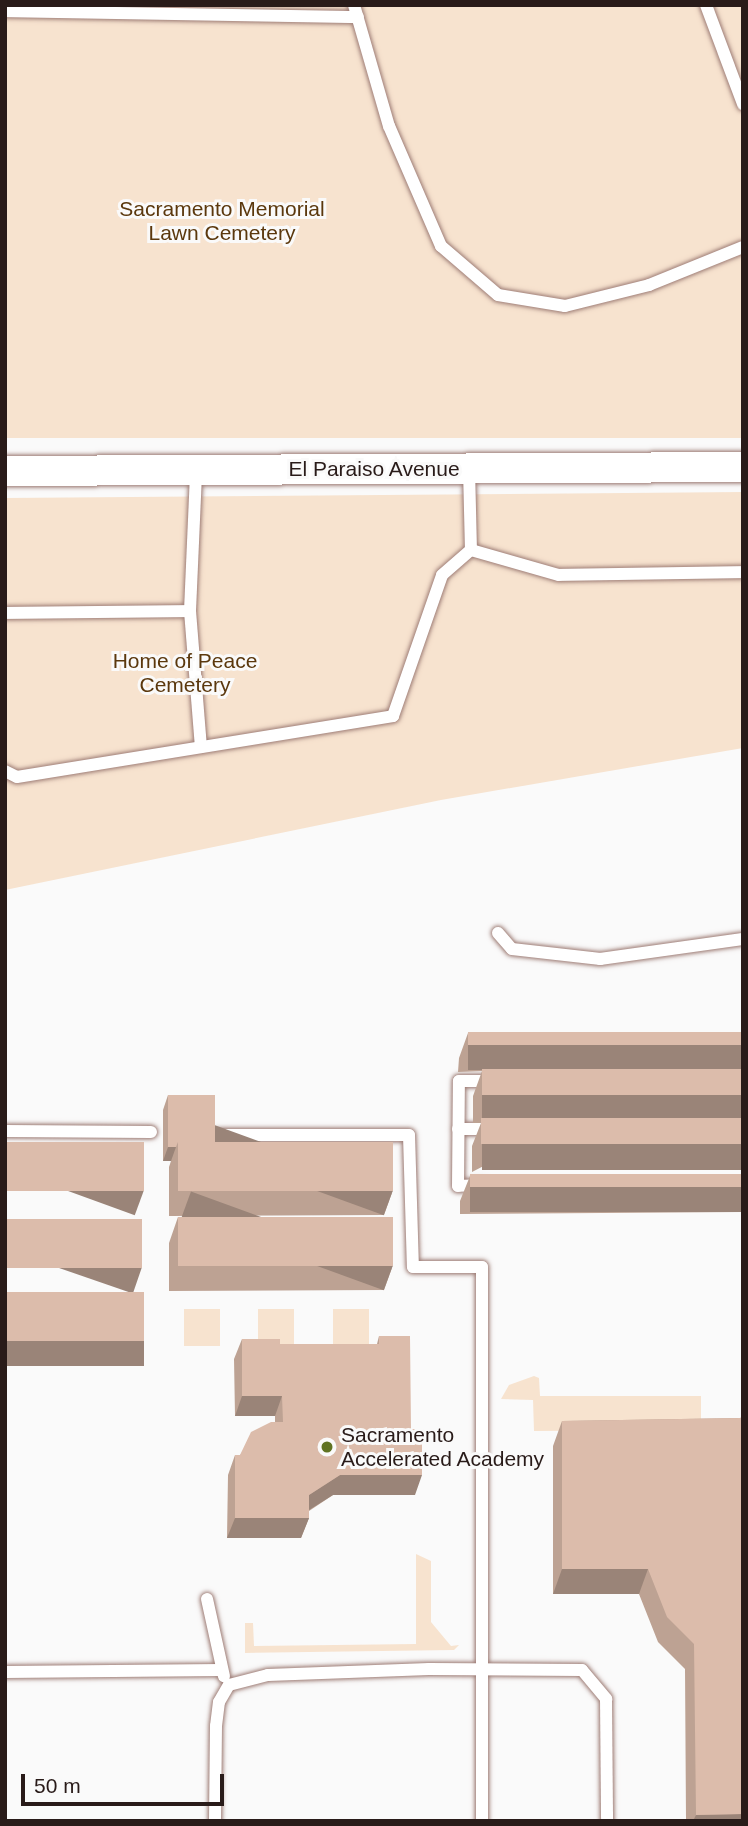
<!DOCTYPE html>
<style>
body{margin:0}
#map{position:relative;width:748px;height:1826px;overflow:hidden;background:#fafafa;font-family:Arial,sans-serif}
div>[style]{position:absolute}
.green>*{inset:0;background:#f7e3cf;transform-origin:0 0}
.roads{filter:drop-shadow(0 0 2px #9e7d76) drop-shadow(0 0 2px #9e7d76)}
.service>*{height:12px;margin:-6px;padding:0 6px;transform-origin:6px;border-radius:6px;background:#fff}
.tertiary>*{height:30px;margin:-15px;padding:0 15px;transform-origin:15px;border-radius:15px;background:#fff}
.wall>*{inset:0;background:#bda293}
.shaded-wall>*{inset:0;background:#9a8478;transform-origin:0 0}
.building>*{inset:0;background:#dcbcab;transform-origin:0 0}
.dots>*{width:19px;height:19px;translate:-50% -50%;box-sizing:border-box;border:4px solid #fafafa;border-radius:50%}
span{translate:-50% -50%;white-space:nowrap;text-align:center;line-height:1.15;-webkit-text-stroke:6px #fafafa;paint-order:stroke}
.park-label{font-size:21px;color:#5b380d}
.street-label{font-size:21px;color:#291b19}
.poi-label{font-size:21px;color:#291b19}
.left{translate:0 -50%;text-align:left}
.frame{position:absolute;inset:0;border:7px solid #291b19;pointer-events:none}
.scale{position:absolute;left:21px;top:1774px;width:203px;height:32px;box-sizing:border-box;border:4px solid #291b19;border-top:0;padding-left:9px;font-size:21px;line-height:24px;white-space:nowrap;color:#291b19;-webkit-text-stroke:5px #fafafa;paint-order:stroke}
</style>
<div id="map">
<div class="green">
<i style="left:5px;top:5px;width:738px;height:433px"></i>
<i style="clip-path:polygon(743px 492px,743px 748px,441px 800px,5px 890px,5px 498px)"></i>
<i style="left:184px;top:1309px;width:36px;height:37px"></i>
<i style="left:258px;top:1309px;width:36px;height:37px"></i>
<i style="left:333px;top:1309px;width:36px;height:37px"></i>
<i style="clip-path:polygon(534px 1376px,539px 1378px,540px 1396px,701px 1396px,701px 1430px,534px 1431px,533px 1400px,501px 1399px,509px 1385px)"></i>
<i style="clip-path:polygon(416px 1554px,431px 1561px,431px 1622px,451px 1646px,459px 1645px,454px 1650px,245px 1653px,245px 1623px,253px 1623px,254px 1646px,416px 1644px)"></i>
</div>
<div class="roads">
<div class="service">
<i style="left:354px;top:5px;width:126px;rotate:73.9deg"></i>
<i style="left:389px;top:126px;width:131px;rotate:66.6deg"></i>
<i style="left:441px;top:246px;width:75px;rotate:40.7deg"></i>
<i style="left:498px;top:295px;width:68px;rotate:9.3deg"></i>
<i style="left:565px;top:306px;width:87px;rotate:-14deg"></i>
<i style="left:649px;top:285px;width:101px;rotate:-22deg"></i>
<i style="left:706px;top:5px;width:106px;rotate:69.5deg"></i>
<i style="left:5px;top:11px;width:353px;rotate:1deg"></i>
<i style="left:469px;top:469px;width:81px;rotate:88.6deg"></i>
<i style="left:471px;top:550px;width:91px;rotate:15.9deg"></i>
<i style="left:559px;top:575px;width:184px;rotate:-0.9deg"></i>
<i style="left:190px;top:611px;width:136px;rotate:85.4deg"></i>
<i style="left:5px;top:613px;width:185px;rotate:-0.6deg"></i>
<i style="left:190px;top:611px;width:140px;rotate:-87.5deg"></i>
<i style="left:5px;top:771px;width:13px;rotate:27deg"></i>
<i style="left:17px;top:777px;width:381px;rotate:-9.2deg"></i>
<i style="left:393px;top:716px;width:149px;rotate:-70.8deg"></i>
<i style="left:442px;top:575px;width:38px;rotate:-41deg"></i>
<i style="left:498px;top:933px;width:21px;rotate:49deg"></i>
<i style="left:512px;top:949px;width:89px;rotate:6.5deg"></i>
<i style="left:600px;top:959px;width:144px;rotate:-8deg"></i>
<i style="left:458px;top:1129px;width:35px"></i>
<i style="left:5px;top:1131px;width:146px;rotate:0.4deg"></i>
<i style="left:217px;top:1135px;width:192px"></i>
<i style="left:409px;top:1135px;width:132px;rotate:88.3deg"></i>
<i style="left:413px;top:1267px;width:69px"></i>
<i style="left:482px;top:1267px;width:554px;rotate:90deg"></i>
<i style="left:483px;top:1185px;width:25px;rotate:178deg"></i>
<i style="left:458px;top:1186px;width:105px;rotate:-89.5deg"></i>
<i style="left:459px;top:1081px;width:35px"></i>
<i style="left:207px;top:1599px;width:79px;rotate:77.6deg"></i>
<i style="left:5px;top:1672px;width:216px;rotate:-0.5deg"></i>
<i style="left:215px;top:1821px;width:95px;rotate:-89.4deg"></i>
<i style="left:216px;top:1726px;width:24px;rotate:-83deg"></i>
<i style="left:219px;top:1702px;width:20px;rotate:-60deg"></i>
<i style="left:229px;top:1685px;width:40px;rotate:-14.4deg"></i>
<i style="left:268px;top:1675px;width:161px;rotate:-2.1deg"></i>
<i style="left:429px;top:1669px;width:153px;rotate:0.4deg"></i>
<i style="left:582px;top:1670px;width:38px;rotate:50deg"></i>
<i style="left:606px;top:1699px;width:122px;rotate:89.5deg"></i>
</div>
<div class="tertiary">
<i style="left:5px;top:471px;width:738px;rotate:-0.31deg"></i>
</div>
</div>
<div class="wall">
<i style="clip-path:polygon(743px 1032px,472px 1172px,472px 1146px,481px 1123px,473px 1123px,473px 1096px,482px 1071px,458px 1072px,459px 1058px,468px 1033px)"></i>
<i style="clip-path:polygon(168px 1095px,215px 1142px,393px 1190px,384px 1215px,169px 1216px,169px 1167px,171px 1161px,163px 1161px,163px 1110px)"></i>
<i style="clip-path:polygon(743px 1174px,743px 1212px,460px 1214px,460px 1201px,470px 1176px)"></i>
<i style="clip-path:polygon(178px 1217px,393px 1265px,384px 1290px,169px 1291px,169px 1243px)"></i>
<i style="clip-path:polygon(379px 1336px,411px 1429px,415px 1495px,333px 1495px,309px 1511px,309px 1518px,301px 1538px,227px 1538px,228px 1475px,235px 1455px,240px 1455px,275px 1422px,275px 1416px,235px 1416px,234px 1359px,242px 1339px,280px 1344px,377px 1344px)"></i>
<i style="clip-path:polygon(740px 1418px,743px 1821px,686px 1821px,685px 1669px,658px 1642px,639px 1594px,553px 1594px,553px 1446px,562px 1421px)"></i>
</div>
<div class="shaded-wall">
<i style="left:743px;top:1045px;width:25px;height:275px;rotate:90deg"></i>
<i style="left:743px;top:1095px;width:25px;height:261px;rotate:90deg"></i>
<i style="left:743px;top:1144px;width:26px;height:261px;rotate:90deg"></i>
<i style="clip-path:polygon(168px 1147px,176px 1147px,171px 1161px,163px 1161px)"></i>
<i style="left:743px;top:1187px;width:25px;height:273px;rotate:90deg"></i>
<i style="left:144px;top:1190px;width:27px;height:139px;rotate:110deg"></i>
<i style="left:393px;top:1190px;width:27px;height:215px;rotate:110deg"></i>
<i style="left:393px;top:1265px;width:27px;height:215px;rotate:110deg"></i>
<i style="left:142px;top:1267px;width:28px;height:137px;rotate:109deg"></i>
<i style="left:5px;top:1341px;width:139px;height:25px"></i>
<i style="clip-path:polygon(242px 1396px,282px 1396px,275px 1416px,235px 1416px)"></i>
<i style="clip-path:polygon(340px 1475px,422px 1475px,415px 1495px,333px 1495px,301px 1515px,309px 1495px)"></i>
<i style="clip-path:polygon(235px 1518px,309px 1518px,301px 1538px,227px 1538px)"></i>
<i style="clip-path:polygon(562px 1569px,648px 1569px,639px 1594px,553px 1594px)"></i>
<i style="clip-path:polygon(743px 1814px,743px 1821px,693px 1821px,696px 1815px)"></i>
</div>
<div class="building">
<i style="left:743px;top:1032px;width:13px;height:275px;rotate:90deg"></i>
<i style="left:743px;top:1069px;width:26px;height:261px;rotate:90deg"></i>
<i style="clip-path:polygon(168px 1095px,215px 1095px,215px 1142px,178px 1142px,176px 1147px,168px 1147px)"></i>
<i style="left:743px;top:1118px;width:26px;height:262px;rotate:90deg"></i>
<i style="left:5px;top:1142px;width:139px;height:49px"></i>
<i style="left:178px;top:1142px;width:215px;height:49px"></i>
<i style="left:743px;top:1174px;width:13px;height:273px;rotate:90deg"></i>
<i style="left:178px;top:1217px;width:215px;height:49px"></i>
<i style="left:5px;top:1219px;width:137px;height:49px"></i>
<i style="left:5px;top:1292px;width:139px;height:49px"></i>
<i style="clip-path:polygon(379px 1336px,410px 1336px,411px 1429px,422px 1429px,422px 1475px,340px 1475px,309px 1495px,309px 1518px,235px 1518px,235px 1455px,240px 1455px,251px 1432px,271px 1422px,283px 1422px,282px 1396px,242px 1396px,242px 1339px,280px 1339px,280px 1344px,379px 1344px)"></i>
<i style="clip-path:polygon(743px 1416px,743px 1814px,696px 1815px,694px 1644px,667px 1617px,648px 1569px,562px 1569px,562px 1421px,740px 1418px)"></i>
</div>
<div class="dots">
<i style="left:327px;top:1447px;background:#607322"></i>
</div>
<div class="park-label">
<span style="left:222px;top:221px">Sacramento Memorial<br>Lawn Cemetery</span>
<span style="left:185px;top:673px">Home of Peace<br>Cemetery</span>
</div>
<div class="street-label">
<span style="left:374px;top:469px">El Paraiso Avenue</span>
</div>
<div class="poi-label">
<span class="left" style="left:341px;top:1447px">Sacramento<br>Accelerated Academy</span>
</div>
<div class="frame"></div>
<div class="scale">50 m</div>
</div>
